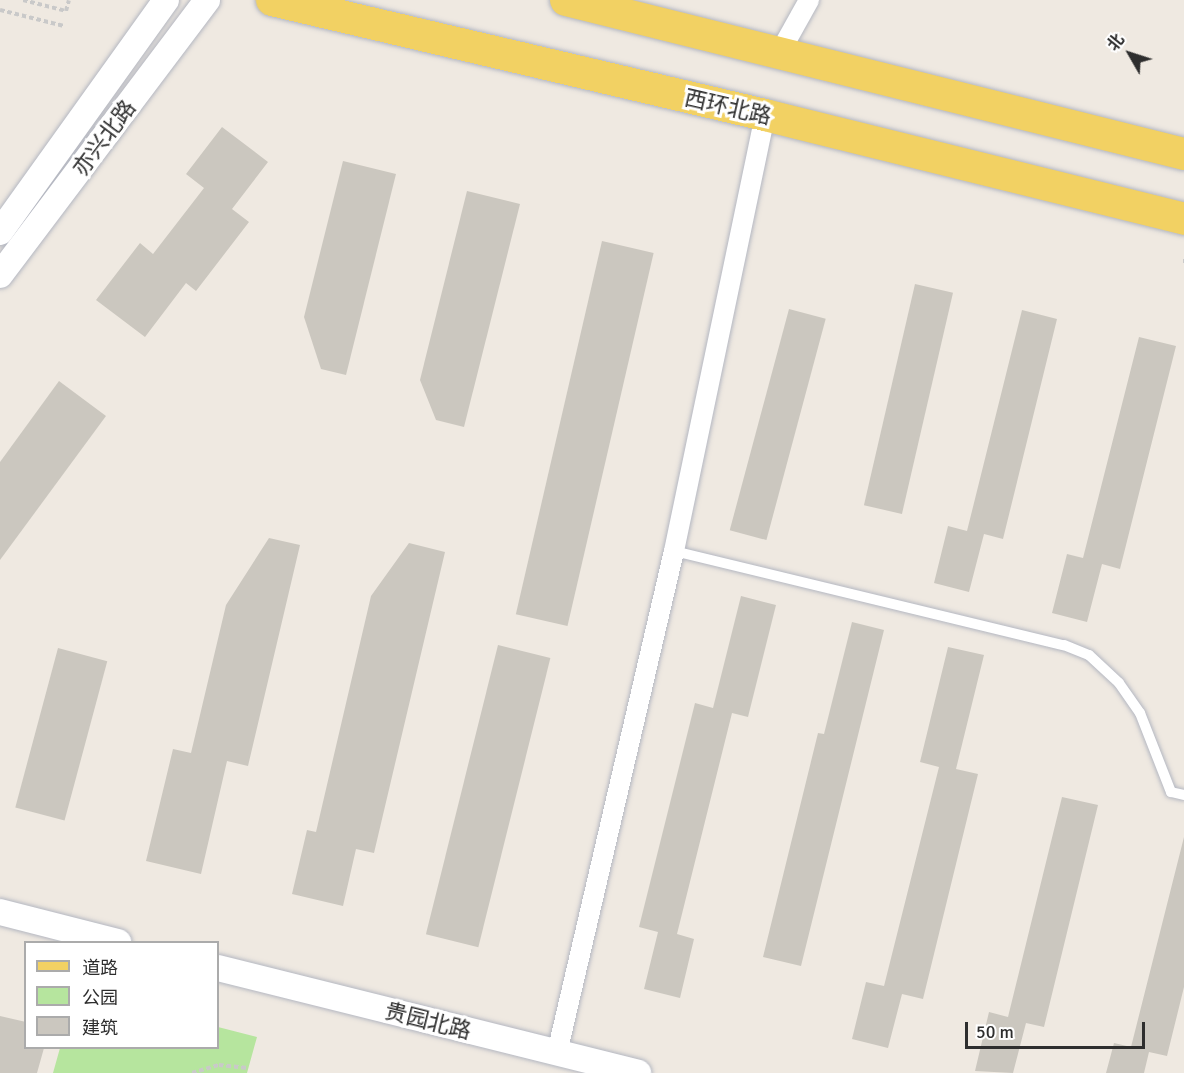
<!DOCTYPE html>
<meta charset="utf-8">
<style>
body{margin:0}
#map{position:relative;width:1184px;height:1073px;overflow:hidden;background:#efe9e1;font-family:Signika,"Noto Sans SC",sans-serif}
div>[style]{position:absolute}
.green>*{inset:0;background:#b6e59e}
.building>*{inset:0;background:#cbc7bf;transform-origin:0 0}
.path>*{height:4px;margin-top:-2px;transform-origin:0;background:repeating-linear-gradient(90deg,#c9c9c9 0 4.5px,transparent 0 7.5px)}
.roads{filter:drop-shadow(0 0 2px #b4b7c1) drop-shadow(0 0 2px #b4b7c1)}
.service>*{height:10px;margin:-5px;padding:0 5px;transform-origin:5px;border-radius:5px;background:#fff}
.minor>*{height:20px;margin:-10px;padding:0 10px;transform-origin:10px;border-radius:10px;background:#fff}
.tertiary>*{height:26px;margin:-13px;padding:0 13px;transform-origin:13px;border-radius:13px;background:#fff}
.primary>*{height:32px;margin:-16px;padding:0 16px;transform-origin:16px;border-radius:16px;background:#f2d163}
span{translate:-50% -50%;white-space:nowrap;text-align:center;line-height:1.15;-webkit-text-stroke:6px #fff;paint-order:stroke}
.street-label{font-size:22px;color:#2e2e2e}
.legend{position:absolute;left:24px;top:941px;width:195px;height:108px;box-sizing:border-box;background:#fff;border:2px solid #ababab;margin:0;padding:8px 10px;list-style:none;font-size:18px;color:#2e2e2e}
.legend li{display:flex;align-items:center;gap:12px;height:30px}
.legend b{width:30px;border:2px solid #ababab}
.north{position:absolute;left:1100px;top:24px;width:60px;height:60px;-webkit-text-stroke:4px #fff;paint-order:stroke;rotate:309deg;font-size:16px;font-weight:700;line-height:24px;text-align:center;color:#2e2e2e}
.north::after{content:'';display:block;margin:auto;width:21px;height:27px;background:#2e2e2e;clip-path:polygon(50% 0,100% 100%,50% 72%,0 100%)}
.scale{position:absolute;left:965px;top:1022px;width:180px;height:27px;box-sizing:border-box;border:3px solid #2e2e2e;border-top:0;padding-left:8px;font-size:18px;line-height:21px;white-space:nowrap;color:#2e2e2e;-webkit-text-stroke:4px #fff;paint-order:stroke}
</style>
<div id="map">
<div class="green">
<i style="clip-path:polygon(218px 1027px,257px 1037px,247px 1073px,53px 1073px,60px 1048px,218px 1048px)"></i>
</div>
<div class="building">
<i style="clip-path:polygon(222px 127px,268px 162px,232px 209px,249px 222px,196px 291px,186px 283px,145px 337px,96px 300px,140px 243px,153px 254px,204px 188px,186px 174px)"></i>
<i style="clip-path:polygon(343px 161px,396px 174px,346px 375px,321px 369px,304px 317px)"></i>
<i style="clip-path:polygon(467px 191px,520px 204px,464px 427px,436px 420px,420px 380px)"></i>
<i style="left:602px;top:241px;width:53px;height:383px;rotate:13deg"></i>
<i style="left:915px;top:284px;width:39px;height:227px;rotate:13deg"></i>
<i style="left:789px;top:309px;width:38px;height:229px;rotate:15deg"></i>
<i style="clip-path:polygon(1022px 310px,1057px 319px,1003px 539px,984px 534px,969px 592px,934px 583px,948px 526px,967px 531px)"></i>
<i style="clip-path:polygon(1139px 337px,1176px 346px,1120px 569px,1102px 564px,1087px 622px,1052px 613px,1067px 554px,1083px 558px)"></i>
<i style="clip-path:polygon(59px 381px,106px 416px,0 560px,0 462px)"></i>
<i style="clip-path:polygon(269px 538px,300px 545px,248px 766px,227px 761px,201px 874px,146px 861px,173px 749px,191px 753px,226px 605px)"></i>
<i style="clip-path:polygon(409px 543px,445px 552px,374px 853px,356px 849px,343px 906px,292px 894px,307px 830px,316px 832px,371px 596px)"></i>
<i style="clip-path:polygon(741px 596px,776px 605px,748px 717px,732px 713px,677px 934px,694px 939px,680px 998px,644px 989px,658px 932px,639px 927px,695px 703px,713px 708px)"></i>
<i style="clip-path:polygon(852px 622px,884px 630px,801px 966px,763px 957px,818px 733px,824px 734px)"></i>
<i style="left:498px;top:645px;width:54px;height:298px;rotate:14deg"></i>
<i style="clip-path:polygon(948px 647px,984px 655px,956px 769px,978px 774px,923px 999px,902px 994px,888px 1048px,852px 1039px,866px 982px,884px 986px,939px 767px,920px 762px)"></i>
<i style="left:58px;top:648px;width:51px;height:165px;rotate:15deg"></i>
<i style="clip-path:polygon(1062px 797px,1098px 805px,1044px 1027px,1026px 1023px,1013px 1073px,975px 1071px,989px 1012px,1008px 1017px)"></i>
<i style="clip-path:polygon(1184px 837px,1184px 987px,1167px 1056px,1149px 1052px,1144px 1073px,1106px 1073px,1114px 1043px,1131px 1047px)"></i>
<i style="clip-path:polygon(0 1016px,26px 1022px,26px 1048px,44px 1048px,37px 1073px,0 1073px)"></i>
</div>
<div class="path">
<i style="left:23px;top:0;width:44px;rotate:14.3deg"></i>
<i style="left:66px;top:11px;width:11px;rotate:-75deg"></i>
<i style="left:0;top:10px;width:66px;rotate:14deg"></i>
<i style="left:1183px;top:261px;width:1px"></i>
<i style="left:192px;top:1073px;width:28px;rotate:-17deg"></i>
<i style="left:219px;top:1065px;width:29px;rotate:6deg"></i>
</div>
<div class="roads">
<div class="service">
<i style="left:674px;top:551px;width:401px;rotate:13.6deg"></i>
<i style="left:1064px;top:645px;width:27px;rotate:22deg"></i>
<i style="left:1089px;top:655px;width:41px;rotate:43deg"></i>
<i style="left:1119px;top:683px;width:37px;rotate:55deg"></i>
<i style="left:1140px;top:713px;width:85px;rotate:68.6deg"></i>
<i style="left:1171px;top:792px;width:13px;rotate:13deg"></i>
</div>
<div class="minor">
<i style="left:779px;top:54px;width:62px;rotate:-60.9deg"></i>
<i style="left:557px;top:1053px;width:515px;rotate:-76.88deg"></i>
<i style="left:674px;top:551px;width:445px;rotate:-78.2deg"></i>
</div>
<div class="tertiary">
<i style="left:0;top:232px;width:285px;rotate:-54.4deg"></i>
<i style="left:0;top:275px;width:344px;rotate:-53deg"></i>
<i style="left:0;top:912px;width:122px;rotate:14.3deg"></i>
<i style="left:218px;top:968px;width:433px;rotate:14deg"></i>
</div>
<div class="primary">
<i style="left:272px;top:0;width:506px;rotate:13.13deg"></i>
<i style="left:765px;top:115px;width:432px;rotate:13.9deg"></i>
<i style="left:566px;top:0;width:637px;rotate:13.99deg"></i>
</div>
</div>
<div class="street-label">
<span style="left:728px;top:107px;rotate:13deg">西环北路</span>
<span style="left:104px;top:138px;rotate:-53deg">亦兴北路</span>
<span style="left:428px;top:1021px;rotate:14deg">贵园北路</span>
</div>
<ul class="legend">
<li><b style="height:8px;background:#f2d163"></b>道路</li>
<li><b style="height:16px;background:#b6e59e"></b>公园</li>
<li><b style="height:16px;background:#cbc7bf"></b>建筑</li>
</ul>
<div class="north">北</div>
<div class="scale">50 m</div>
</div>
